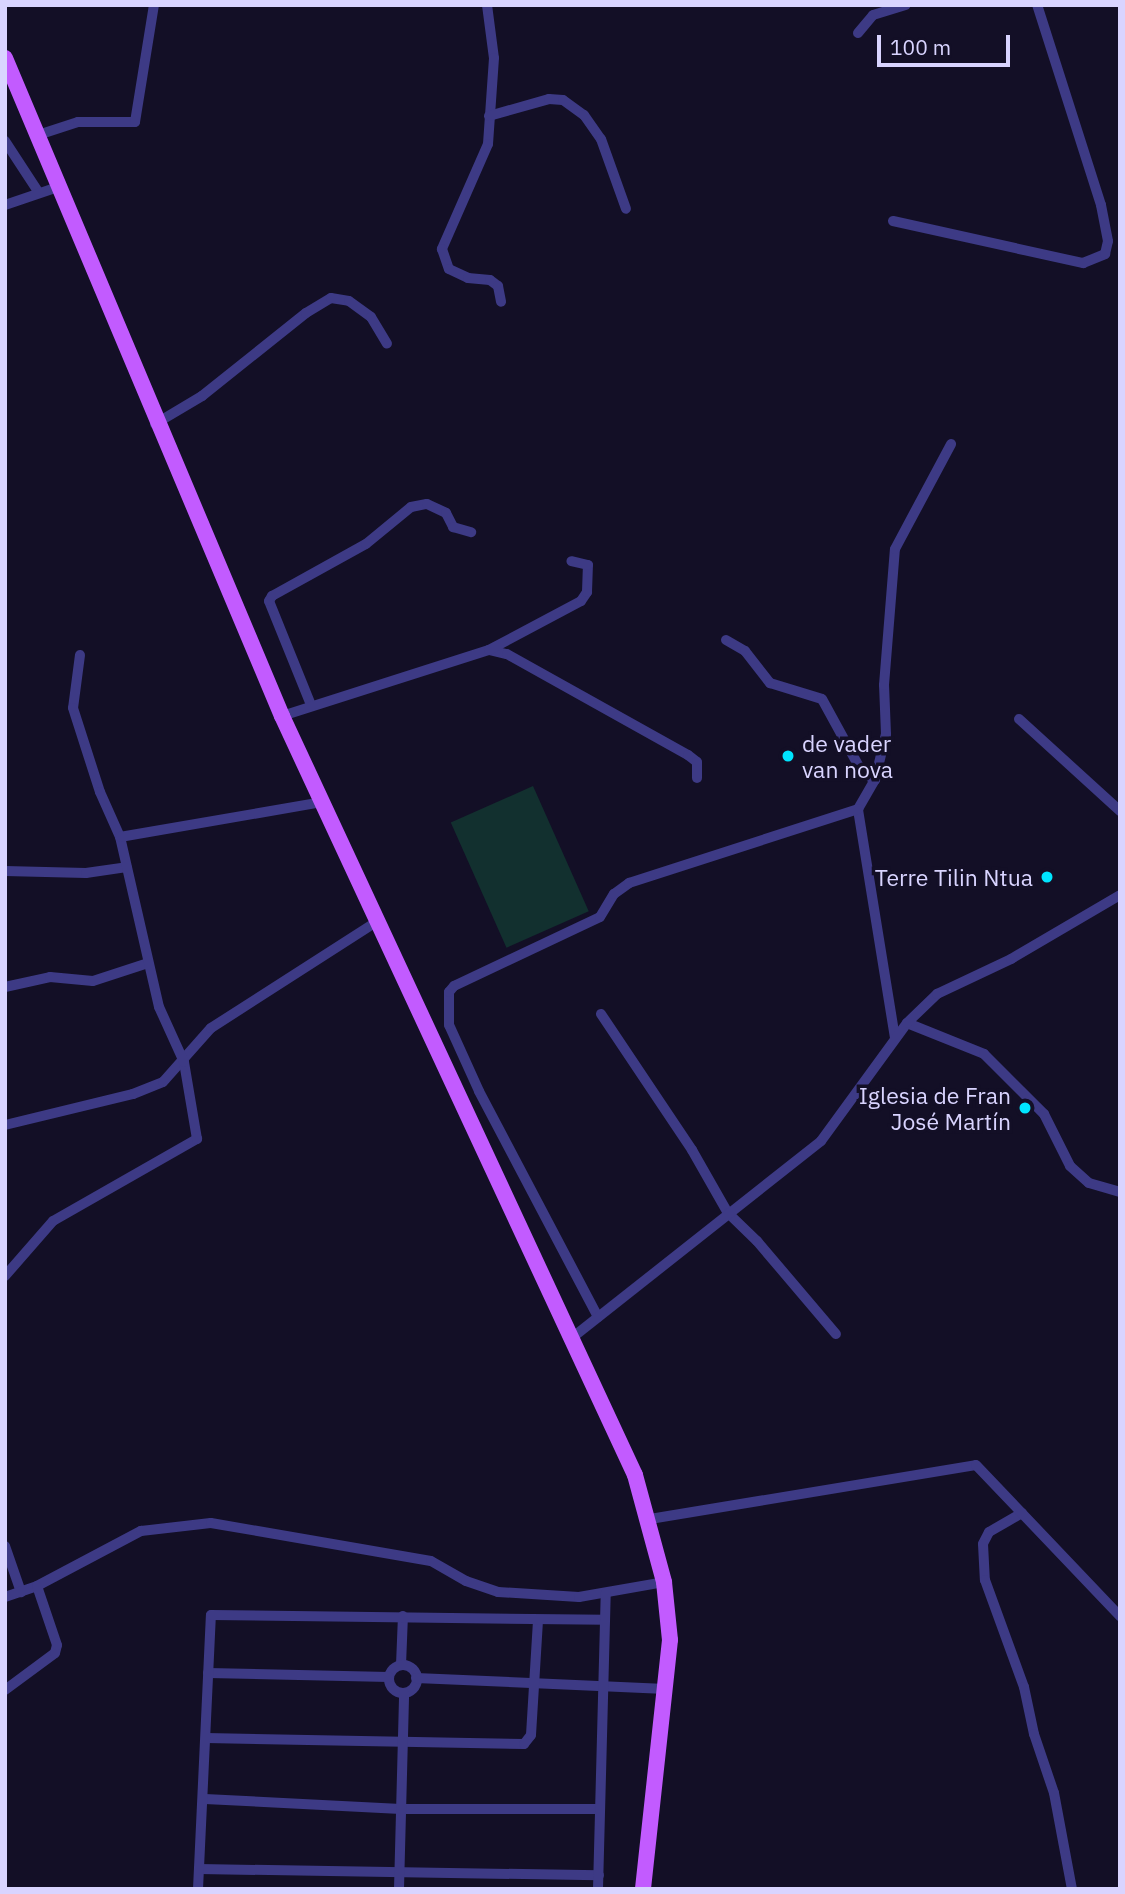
<!DOCTYPE html>
<meta charset="utf-8">
<style>
body{margin:0}
#map{position:relative;width:1125px;height:1894px;overflow:hidden;background:#130f26;font-family:"IBM Plex Sans",sans-serif}
div>[style]{position:absolute}
.green>*{inset:0;background:#12302f;transform-origin:0 0}
.minor>*{height:10px;margin:-5px;padding:0 5px;transform-origin:5px;border-radius:5px;background:#3d3a85}
.minor>.ring{margin:-5px;padding:0;box-sizing:content-box;background:none;border:10px solid #3d3a85;border-radius:50%}
.primary>*{height:16px;margin:-8px;padding:0 8px;transform-origin:8px;border-radius:8px;background:#c25bff}
.dots>*{width:19px;height:19px;translate:-50% -50%;box-sizing:border-box;border:4px solid #130f26;border-radius:50%}
span{translate:-50% -50%;white-space:nowrap;text-align:center;line-height:1.15;-webkit-text-stroke:7px #130f26;paint-order:stroke}
.poi-label{font-size:23px;color:#d9d4ff}
.left{translate:0 -50%;text-align:left}
.right{translate:-100% -50%;text-align:right}
.frame{position:absolute;inset:0;border:7px solid #d9d4ff;pointer-events:none}
.scale{position:absolute;left:877px;top:35px;width:133px;height:32px;box-sizing:border-box;border:4px solid #d9d4ff;border-top:0;padding-left:9px;font-size:21px;line-height:24px;white-space:nowrap;color:#d9d4ff;-webkit-text-stroke:5px #130f26;paint-order:stroke}
</style>
<div id="map">
<div class="green">
<i style="left:533px;top:786px;width:137px;height:90px;rotate:66deg"></i>
</div>
<div class="minor">
<i style="left:487px;top:5px;width:53px;rotate:82.5deg"></i>
<i style="left:494px;top:58px;width:86px;rotate:94deg"></i>
<i style="left:488px;top:144px;width:115px;rotate:113.7deg"></i>
<i style="left:442px;top:249px;width:21px;rotate:71deg"></i>
<i style="left:449px;top:269px;width:21px;rotate:25deg"></i>
<i style="left:468px;top:278px;width:22px;rotate:5deg"></i>
<i style="left:490px;top:280px;width:10px;rotate:37deg"></i>
<i style="left:498px;top:286px;width:16px;rotate:79deg"></i>
<i style="left:858px;top:33px;width:23px;rotate:-50deg"></i>
<i style="left:873px;top:15px;width:34px;rotate:-17deg"></i>
<i style="left:489px;top:116px;width:62px;rotate:-15.8deg"></i>
<i style="left:549px;top:99px;width:14px;rotate:4deg"></i>
<i style="left:563px;top:100px;width:26px;rotate:36deg"></i>
<i style="left:584px;top:115px;width:29px;rotate:55deg"></i>
<i style="left:601px;top:139px;width:74px;rotate:70.3deg"></i>
<i style="left:38px;top:135px;width:42px;rotate:-18deg"></i>
<i style="left:78px;top:122px;width:57px"></i>
<i style="left:135px;top:122px;width:119px;rotate:-80.8deg"></i>
<i style="left:5px;top:141px;width:62px;rotate:56.8deg"></i>
<i style="left:5px;top:205px;width:56px;rotate:-18.8deg"></i>
<i style="left:893px;top:221px;width:195px;rotate:12.5deg"></i>
<i style="left:1083px;top:263px;width:24px;rotate:-22deg"></i>
<i style="left:1105px;top:254px;width:13px;rotate:-77deg"></i>
<i style="left:1108px;top:241px;width:37px;rotate:-101deg"></i>
<i style="left:1101px;top:205px;width:210px;rotate:-107.7deg"></i>
<i style="left:155px;top:424px;width:55px;rotate:-30.8deg"></i>
<i style="left:202px;top:396px;width:133px;rotate:-38.6deg"></i>
<i style="left:306px;top:313px;width:29px;rotate:-31deg"></i>
<i style="left:331px;top:298px;width:18px;rotate:9deg"></i>
<i style="left:349px;top:301px;width:27px;rotate:36deg"></i>
<i style="left:371px;top:317px;width:31px;rotate:59deg"></i>
<i style="left:726px;top:640px;width:22px;rotate:30deg"></i>
<i style="left:745px;top:651px;width:41px;rotate:52deg"></i>
<i style="left:770px;top:683px;width:54px;rotate:17.1deg"></i>
<i style="left:822px;top:699px;width:83px;rotate:61.3deg"></i>
<i style="left:862px;top:772px;width:15px;rotate:32deg"></i>
<i style="left:489px;top:650px;width:18px;rotate:13deg"></i>
<i style="left:507px;top:654px;width:207px;rotate:29.2deg"></i>
<i style="left:688px;top:755px;width:11px;rotate:38deg"></i>
<i style="left:697px;top:762px;width:16px;rotate:90deg"></i>
<i style="left:80px;top:655px;width:53px;rotate:97.5deg"></i>
<i style="left:73px;top:708px;width:88px;rotate:72.2deg"></i>
<i style="left:100px;top:792px;width:49px;rotate:66deg"></i>
<i style="left:311px;top:705px;width:112px;rotate:-112deg"></i>
<i style="left:269px;top:601px;width:6px;rotate:-59deg"></i>
<i style="left:272px;top:596px;width:107px;rotate:-29deg"></i>
<i style="left:366px;top:544px;width:58px;rotate:-39.4deg"></i>
<i style="left:411px;top:507px;width:16px;rotate:-11deg"></i>
<i style="left:427px;top:504px;width:21px;rotate:25deg"></i>
<i style="left:446px;top:513px;width:16px;rotate:63deg"></i>
<i style="left:453px;top:527px;width:19px;rotate:16deg"></i>
<i style="left:282px;top:716px;width:217px;rotate:-17.7deg"></i>
<i style="left:489px;top:650px;width:104px;rotate:-28deg"></i>
<i style="left:581px;top:601px;width:11px;rotate:-56deg"></i>
<i style="left:587px;top:592px;width:27px;rotate:-88deg"></i>
<i style="left:588px;top:565px;width:17px;rotate:-167deg"></i>
<i style="left:1019px;top:719px;width:137px;rotate:42.3deg"></i>
<i style="left:5px;top:871px;width:81px;rotate:1.4deg"></i>
<i style="left:86px;top:873px;width:41px;rotate:-8.3deg"></i>
<i style="left:5px;top:987px;width:46px;rotate:-12.5deg"></i>
<i style="left:50px;top:977px;width:43px;rotate:5.3deg"></i>
<i style="left:93px;top:981px;width:58px;rotate:-18.1deg"></i>
<i style="left:601px;top:1014px;width:164px;rotate:56.2deg"></i>
<i style="left:692px;top:1150px;width:73px;rotate:60.3deg"></i>
<i style="left:728px;top:1213px;width:40px;rotate:44deg"></i>
<i style="left:757px;top:1241px;width:122px;rotate:49.7deg"></i>
<i style="left:907px;top:1023px;width:83px;rotate:21.9deg"></i>
<i style="left:984px;top:1054px;width:85px;rotate:45deg"></i>
<i style="left:1044px;top:1114px;width:58px;rotate:63.4deg"></i>
<i style="left:1070px;top:1166px;width:25px;rotate:42deg"></i>
<i style="left:1089px;top:1183px;width:32px;rotate:16deg"></i>
<i style="left:895px;top:1038px;width:232px;rotate:-99.2deg"></i>
<i style="left:858px;top:809px;width:34px;rotate:-60deg"></i>
<i style="left:875px;top:780px;width:47px;rotate:-76.6deg"></i>
<i style="left:886px;top:734px;width:49px;rotate:-92.3deg"></i>
<i style="left:884px;top:685px;width:136px;rotate:-85.4deg"></i>
<i style="left:895px;top:549px;width:119px;rotate:-61.9deg"></i>
<i style="left:5px;top:1125px;width:132px;rotate:-13.6deg"></i>
<i style="left:133px;top:1094px;width:32px;rotate:-22deg"></i>
<i style="left:163px;top:1082px;width:72px;rotate:-48.4deg"></i>
<i style="left:211px;top:1028px;width:196px;rotate:-32.7deg"></i>
<i style="left:5px;top:1276px;width:73px;rotate:-48.9deg"></i>
<i style="left:53px;top:1221px;width:166px;rotate:-29.7deg"></i>
<i style="left:197px;top:1139px;width:78px;rotate:-99.6deg"></i>
<i style="left:184px;top:1062px;width:60px;rotate:-114.4deg"></i>
<i style="left:159px;top:1007px;width:174px;rotate:-102.9deg"></i>
<i style="left:120px;top:837px;width:206px;rotate:-9.8deg"></i>
<i style="left:598px;top:1317px;width:255px;rotate:-117.8deg"></i>
<i style="left:479px;top:1091px;width:72px;rotate:-114.4deg"></i>
<i style="left:449px;top:1025px;width:33px;rotate:-90deg"></i>
<i style="left:449px;top:992px;width:8px;rotate:-50deg"></i>
<i style="left:454px;top:986px;width:161px;rotate:-25.3deg"></i>
<i style="left:600px;top:917px;width:27px;rotate:-59deg"></i>
<i style="left:614px;top:894px;width:19px;rotate:-36deg"></i>
<i style="left:629px;top:883px;width:241px;rotate:-17.9deg"></i>
<i style="left:573px;top:1337px;width:316px;rotate:-38.3deg"></i>
<i style="left:821px;top:1141px;width:146px;rotate:-53.9deg"></i>
<i style="left:907px;top:1023px;width:42px;rotate:-44deg"></i>
<i style="left:937px;top:994px;width:82px;rotate:-25.3deg"></i>
<i style="left:1011px;top:959px;width:126px;rotate:-30.4deg"></i>
<i style="left:1022px;top:1513px;width:38px;rotate:150deg"></i>
<i style="left:989px;top:1532px;width:13px;rotate:117deg"></i>
<i style="left:983px;top:1544px;width:36px;rotate:87deg"></i>
<i style="left:985px;top:1580px;width:114px;rotate:70deg"></i>
<i style="left:1024px;top:1687px;width:48px;rotate:78deg"></i>
<i style="left:1034px;top:1734px;width:62px;rotate:71.3deg"></i>
<i style="left:1054px;top:1793px;width:98px;rotate:79.4deg"></i>
<i style="left:650px;top:1519px;width:330px;rotate:-9.4deg"></i>
<i style="left:976px;top:1465px;width:209px;rotate:46.4deg"></i>
<i style="left:5px;top:1546px;width:49px;rotate:70.8deg"></i>
<i style="left:5px;top:1597px;width:34px;rotate:-19deg"></i>
<i style="left:37px;top:1586px;width:118px;rotate:-27.9deg"></i>
<i style="left:141px;top:1531px;width:70px;rotate:-6.5deg"></i>
<i style="left:211px;top:1523px;width:223px;rotate:9.8deg"></i>
<i style="left:431px;top:1561px;width:40px;rotate:29.7deg"></i>
<i style="left:466px;top:1581px;width:34px;rotate:19deg"></i>
<i style="left:498px;top:1592px;width:81px;rotate:3.5deg"></i>
<i style="left:579px;top:1597px;width:86px;rotate:-10deg"></i>
<i style="left:401px;top:1665px;width:49px;rotate:-87.7deg"></i>
<i class="ring" style="left:389px;top:1665px;width:18px;height:18px"></i>
<i style="left:208px;top:1673px;width:181px;rotate:1.3deg"></i>
<i style="left:416px;top:1678px;width:250px;rotate:2.5deg"></i>
<i style="left:5px;top:1690px;width:62px;rotate:-36.5deg"></i>
<i style="left:55px;top:1653px;width:8px;rotate:-76deg"></i>
<i style="left:57px;top:1645px;width:62px;rotate:-108.7deg"></i>
<i style="left:206px;top:1738px;width:318px;rotate:1.1deg"></i>
<i style="left:524px;top:1744px;width:11px;rotate:-52deg"></i>
<i style="left:531px;top:1735px;width:115px;rotate:-86.5deg"></i>
<i style="left:205px;top:1799px;width:196px;rotate:2.9deg"></i>
<i style="left:401px;top:1809px;width:199px"></i>
<i style="left:199px;top:1869px;width:400px;rotate:0.9deg"></i>
<i style="left:198px;top:1889px;width:274px;rotate:-87.3deg"></i>
<i style="left:211px;top:1615px;width:394px;rotate:0.7deg"></i>
<i style="left:399px;top:1889px;width:196px;rotate:-88.5deg"></i>
<i style="left:598px;top:1889px;width:296px;rotate:-88.5deg"></i>
</div>
<div class="primary">
<i style="left:5px;top:58px;width:714px;rotate:67.17deg"></i>
<i style="left:282px;top:716px;width:837px;rotate:65.06deg"></i>
<i style="left:635px;top:1475px;width:111px;rotate:74.8deg"></i>
<i style="left:664px;top:1582px;width:58px;rotate:84.1deg"></i>
<i style="left:670px;top:1640px;width:250px;rotate:96.2deg"></i>
</div>
<div class="dots">
<i style="left:788px;top:756px;background:#00e5ff"></i>
<i style="left:1047px;top:877px;background:#00e5ff"></i>
<i style="left:1025px;top:1108px;background:#00e5ff"></i>
</div>
<div class="poi-label">
<span class="left" style="left:802px;top:756px">de vader<br>van nova</span>
<span class="right" style="left:1033px;top:877px">Terre Tilin Ntua</span>
<span class="right" style="left:1011px;top:1108px">Iglesia de Fran<br>José Martín</span>
</div>
<div class="frame"></div>
<div class="scale">100 m</div>
</div>
